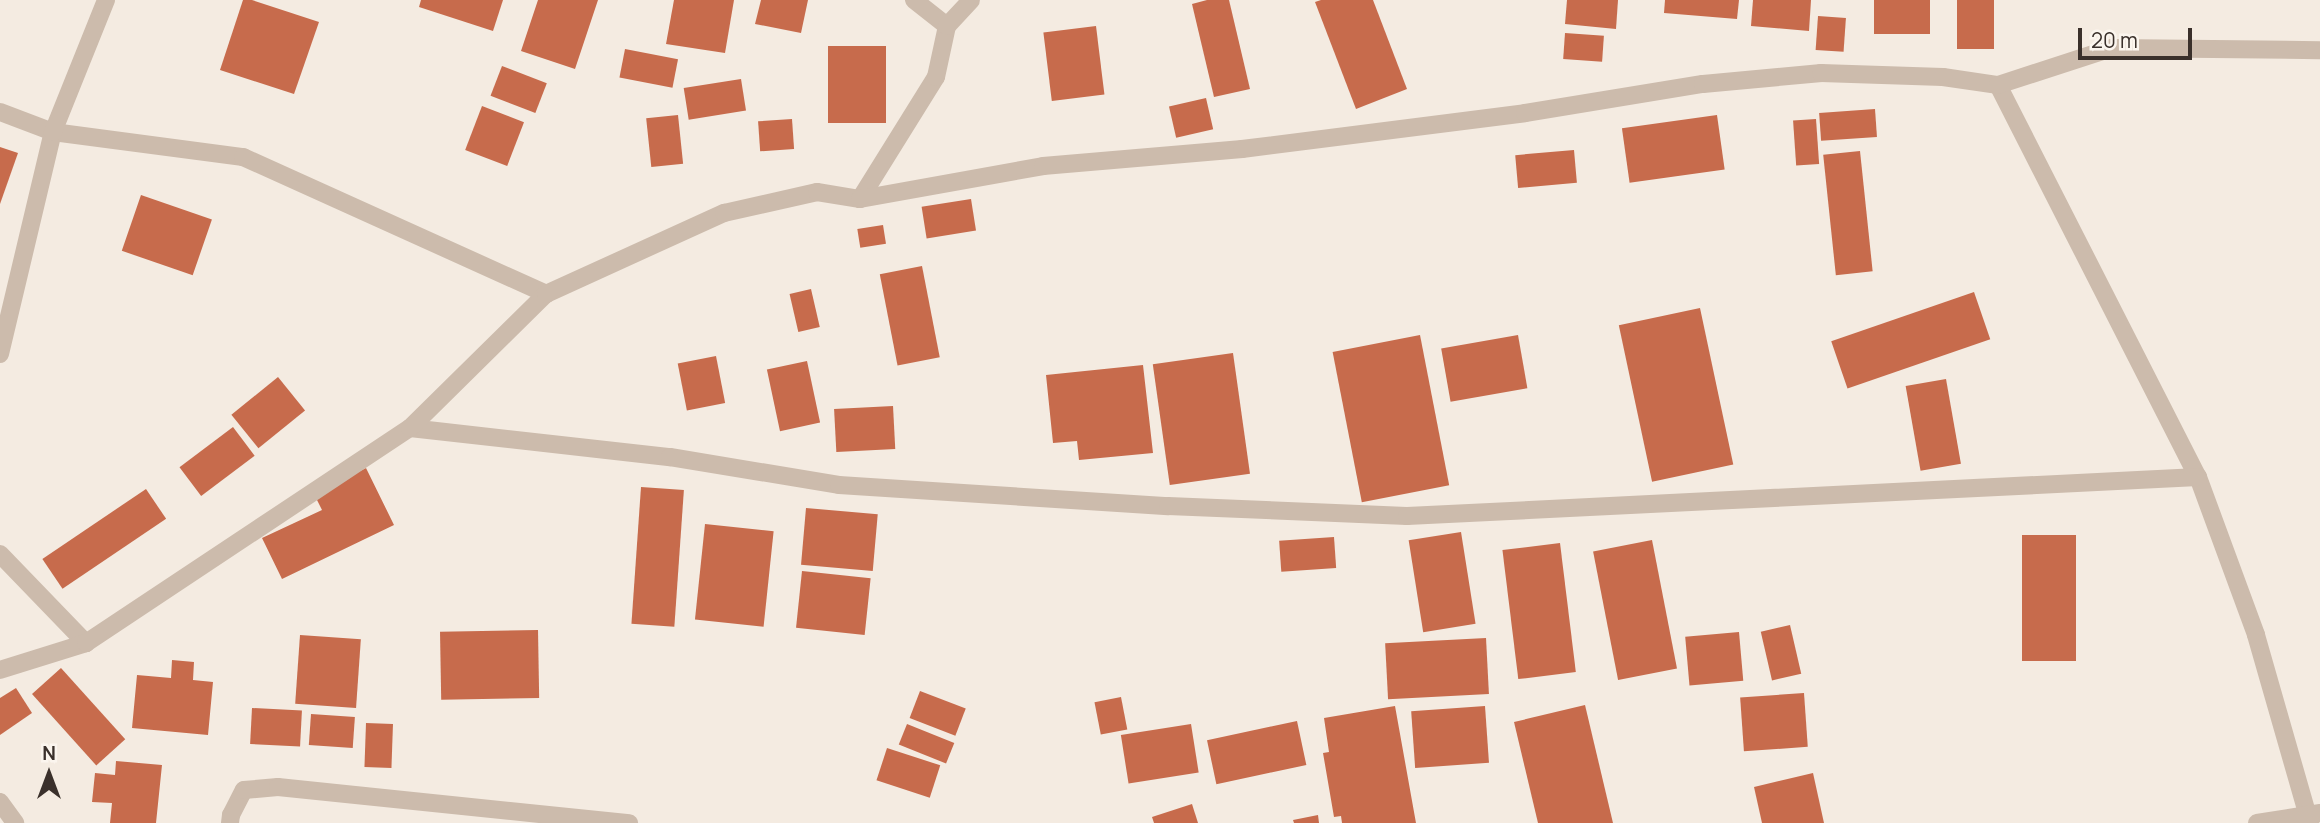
<!DOCTYPE html>
<style>
body{margin:0}
#map{position:relative;width:2320px;height:823px;overflow:hidden;background:#f4ebe1;font-family:Manrope,sans-serif}
div>[style]{position:absolute}
.building>*{inset:0;background:#c76b4c;transform-origin:0 0}
.minor>*{height:18px;margin:-9px;padding:0 9px;transform-origin:9px;border-radius:9px;background:#ccbbac}
span{translate:-50% -50%;white-space:nowrap;text-align:center;line-height:1.15;-webkit-text-stroke:5px #fbf5ee;paint-order:stroke}
.north{position:absolute;left:14px;top:739px;width:70px;height:70px;-webkit-text-stroke:5px #fbf5ee;paint-order:stroke;rotate:0deg;font-size:19px;font-weight:700;line-height:28px;text-align:center;color:#3a302b}
.north::after{content:'';display:block;margin:auto;width:24px;height:32px;background:#3a302b;clip-path:polygon(50% 0,100% 100%,50% 72%,0 100%)}
.scale{position:absolute;left:2078px;top:28px;width:114px;height:32px;box-sizing:border-box;border:4px solid #3a302b;border-top:0;padding-left:9px;font-size:21px;line-height:24px;white-space:nowrap;color:#3a302b;-webkit-text-stroke:5px #fbf5ee;paint-order:stroke}
</style>
<div id="map">
<div class="building">
<i style="clip-path:polygon(243px 0,252px 0,319px 22px,294px 94px,220px 70px)"></i>
<i style="clip-path:polygon(421px 0,503px 0,493px 31px,419px 7px)"></i>
<i style="clip-path:polygon(538px 0,598px 0,575px 69px,521px 51px)"></i>
<i style="clip-path:polygon(674px 0,734px 0,725px 53px,666px 44px)"></i>
<i style="clip-path:polygon(761px 0,808px 0,801px 33px,755px 24px)"></i>
<i style="clip-path:polygon(1207px 0,1229px 0,1250px 89px,1214px 97px,1192px 4px)"></i>
<i style="clip-path:polygon(1321px 0,1373px 0,1407px 89px,1356px 109px,1315px 2px)"></i>
<i style="clip-path:polygon(1567px 0,1618px 0,1616px 29px,1565px 24px)"></i>
<i style="clip-path:polygon(1665px 0,1739px 0,1737px 19px,1664px 13px)"></i>
<i style="clip-path:polygon(1753px 0,1811px 0,1809px 31px,1751px 26px)"></i>
<i style="left:1874px;top:0;width:56px;height:34px"></i>
<i style="left:1957px;top:0;width:37px;height:49px"></i>
<i style="left:1818px;top:16px;width:28px;height:34px;rotate:4deg"></i>
<i style="left:1096px;top:26px;width:69px;height:53px;rotate:83deg"></i>
<i style="left:1565px;top:33px;width:39px;height:26px;rotate:4deg"></i>
<i style="left:828px;top:46px;width:58px;height:77px"></i>
<i style="left:625px;top:49px;width:54px;height:29px;rotate:11deg"></i>
<i style="left:502px;top:66px;width:48px;height:32px;rotate:21deg"></i>
<i style="left:741px;top:79px;width:32px;height:58px;rotate:81deg"></i>
<i style="left:1206px;top:98px;width:32px;height:38px;rotate:77deg"></i>
<i style="left:482px;top:106px;width:45px;height:47px;rotate:21deg"></i>
<i style="left:1875px;top:109px;width:28px;height:56px;rotate:86deg"></i>
<i style="left:678px;top:115px;width:49px;height:32px;rotate:84deg"></i>
<i style="left:1717px;top:115px;width:55px;height:96px;rotate:82deg"></i>
<i style="left:792px;top:119px;width:30px;height:34px;rotate:86deg"></i>
<i style="left:1816px;top:119px;width:45px;height:23px;rotate:86deg"></i>
<i style="clip-path:polygon(0 147px,18px 153px,0 204px)"></i>
<i style="left:1574px;top:150px;width:33px;height:59px;rotate:85deg"></i>
<i style="left:1860px;top:151px;width:121px;height:37px;rotate:84deg"></i>
<i style="left:141px;top:195px;width:75px;height:59px;rotate:19deg"></i>
<i style="left:971px;top:199px;width:32px;height:50px;rotate:81deg"></i>
<i style="left:883px;top:225px;width:19px;height:26px;rotate:81deg"></i>
<i style="left:922px;top:266px;width:93px;height:43px;rotate:79deg"></i>
<i style="left:811px;top:289px;width:39px;height:22px;rotate:77deg"></i>
<i style="left:1974px;top:292px;width:50px;height:151px;rotate:71deg"></i>
<i style="left:1700px;top:308px;width:160px;height:83px;rotate:78deg"></i>
<i style="left:1420px;top:335px;width:153px;height:89px;rotate:79deg"></i>
<i style="left:1518px;top:335px;width:54px;height:78px;rotate:80deg"></i>
<i style="left:1233px;top:353px;width:122px;height:81px;rotate:82deg"></i>
<i style="left:716px;top:356px;width:48px;height:39px;rotate:79deg"></i>
<i style="left:807px;top:361px;width:63px;height:41px;rotate:78deg"></i>
<i style="clip-path:polygon(1143px 365px,1153px 453px,1079px 460px,1077px 441px,1053px 443px,1046px 375px)"></i>
<i style="left:278px;top:377px;width:43px;height:60px;rotate:51deg"></i>
<i style="left:1946px;top:379px;width:86px;height:41px;rotate:80deg"></i>
<i style="left:893px;top:406px;width:43px;height:59px;rotate:87deg"></i>
<i style="left:233px;top:427px;width:36px;height:67px;rotate:53deg"></i>
<i style="clip-path:polygon(366px 468px,394px 525px,282px 579px,262px 538px,322px 510px,314px 494px)"></i>
<i style="left:641px;top:487px;width:43px;height:137px;rotate:4deg"></i>
<i style="left:146px;top:489px;width:36px;height:125px;rotate:56deg"></i>
<i style="left:806px;top:508px;width:72px;height:57px;rotate:5deg"></i>
<i style="left:705px;top:524px;width:69px;height:96px;rotate:6deg"></i>
<i style="left:1461px;top:532px;width:93px;height:53px;rotate:81deg"></i>
<i style="left:2022px;top:535px;width:54px;height:126px"></i>
<i style="left:1334px;top:537px;width:31px;height:55px;rotate:86deg"></i>
<i style="left:1652px;top:540px;width:131px;height:60px;rotate:79deg"></i>
<i style="left:1560px;top:543px;width:130px;height:58px;rotate:83deg"></i>
<i style="left:802px;top:571px;width:69px;height:57px;rotate:6deg"></i>
<i style="left:1790px;top:625px;width:50px;height:30px;rotate:77deg"></i>
<i style="left:538px;top:630px;width:68px;height:98px;rotate:89deg"></i>
<i style="left:1739px;top:632px;width:49px;height:54px;rotate:85deg"></i>
<i style="left:300px;top:635px;width:61px;height:69px;rotate:4deg"></i>
<i style="left:1486px;top:638px;width:56px;height:101px;rotate:87deg"></i>
<i style="clip-path:polygon(172px 660px,194px 662px,193px 680px,213px 682px,208px 735px,132px 728px,137px 675px,171px 678px)"></i>
<i style="left:61px;top:668px;width:96px;height:39px;rotate:48deg"></i>
<i style="clip-path:polygon(16px 688px,32px 713px,0 735px,0 698px)"></i>
<i style="left:920px;top:691px;width:49px;height:29px;rotate:21deg"></i>
<i style="left:1804px;top:693px;width:54px;height:64px;rotate:86deg"></i>
<i style="left:1121px;top:697px;width:33px;height:27px;rotate:79deg"></i>
<i style="clip-path:polygon(1585px 705px,1613px 823px,1538px 823px,1514px 722px)"></i>
<i style="clip-path:polygon(1395px 706px,1416px 823px,1342px 823px,1341px 816px,1334px 817px,1323px 753px,1329px 752px,1324px 718px)"></i>
<i style="left:1485px;top:706px;width:57px;height:74px;rotate:86deg"></i>
<i style="left:252px;top:708px;width:50px;height:36px;rotate:3deg"></i>
<i style="left:311px;top:714px;width:44px;height:31px;rotate:4deg"></i>
<i style="left:1297px;top:721px;width:45px;height:92px;rotate:78deg"></i>
<i style="left:366px;top:723px;width:27px;height:44px;rotate:2deg"></i>
<i style="left:907px;top:724px;width:51px;height:22px;rotate:22deg"></i>
<i style="left:1191px;top:724px;width:49px;height:71px;rotate:81deg"></i>
<i style="left:887px;top:748px;width:56px;height:34px;rotate:18deg"></i>
<i style="clip-path:polygon(116px 761px,162px 765px,156px 823px,110px 823px,112px 803px,92px 802px,95px 773px,115px 775px)"></i>
<i style="clip-path:polygon(1813px 773px,1824px 823px,1762px 823px,1754px 787px)"></i>
<i style="clip-path:polygon(1192px 804px,1198px 823px,1154px 823px,1152px 817px)"></i>
<i style="clip-path:polygon(1318px 815px,1319px 823px,1294px 823px,1293px 820px)"></i>
</div>
<div class="minor">
<i style="left:914px;top:0;width:42px;rotate:38.2deg"></i>
<i style="left:1998px;top:85px;width:440px;rotate:63deg"></i>
<i style="left:2198px;top:477px;width:168px;rotate:69.8deg"></i>
<i style="left:2256px;top:635px;width:196px;rotate:74deg"></i>
<i style="left:0;top:112px;width:57px;rotate:20.7deg"></i>
<i style="left:53px;top:132px;width:192px;rotate:7.5deg"></i>
<i style="left:243px;top:157px;width:333px;rotate:24.3deg"></i>
<i style="left:860px;top:199px;width:144px;rotate:-58.1deg"></i>
<i style="left:936px;top:77px;width:52px;rotate:-77.8deg"></i>
<i style="left:947px;top:26px;width:35px;rotate:-47deg"></i>
<i style="left:0;top:354px;width:228px;rotate:-76.6deg"></i>
<i style="left:53px;top:132px;width:142px;rotate:-68.1deg"></i>
<i style="left:410px;top:428px;width:262px;rotate:6.4deg"></i>
<i style="left:670px;top:457px;width:171px;rotate:9.4deg"></i>
<i style="left:839px;top:485px;width:330px;rotate:3.7deg"></i>
<i style="left:1168px;top:506px;width:239px;rotate:2.4deg"></i>
<i style="left:1407px;top:516px;width:792px;rotate:-2.82deg"></i>
<i style="left:0;top:554px;width:124px;rotate:46deg"></i>
<i style="left:0;top:670px;width:90px;rotate:-17.4deg"></i>
<i style="left:86px;top:643px;width:389px;rotate:-33.6deg"></i>
<i style="left:410px;top:428px;width:191px;rotate:-44.6deg"></i>
<i style="left:546px;top:294px;width:196px;rotate:-24.5deg"></i>
<i style="left:724px;top:213px;width:95px;rotate:-12.7deg"></i>
<i style="left:817px;top:192px;width:44px;rotate:9.2deg"></i>
<i style="left:860px;top:199px;width:186px;rotate:-10.2deg"></i>
<i style="left:1043px;top:166px;width:200px;rotate:-4.9deg"></i>
<i style="left:1242px;top:149px;width:285px;rotate:-7.2deg"></i>
<i style="left:1525px;top:113px;width:180px;rotate:-9.3deg"></i>
<i style="left:1703px;top:84px;width:119px;rotate:-5.3deg"></i>
<i style="left:1821px;top:73px;width:122px;rotate:1.9deg"></i>
<i style="left:1943px;top:77px;width:56px;rotate:8.3deg"></i>
<i style="left:1998px;top:85px;width:120px;rotate:-18deg"></i>
<i style="left:2112px;top:48px;width:208px;rotate:0.6deg"></i>
<i style="left:0;top:802px;width:26px;rotate:54deg"></i>
<i style="left:230px;top:823px;width:8px;rotate:-83deg"></i>
<i style="left:231px;top:815px;width:28px;rotate:-63deg"></i>
<i style="left:244px;top:790px;width:34px;rotate:-5deg"></i>
<i style="left:278px;top:787px;width:353px;rotate:5.9deg"></i>
<i style="left:2257px;top:823px;width:64px;rotate:-9deg"></i>
</div>
<div class="north">N</div>
<div class="scale">20 m</div>
</div>
